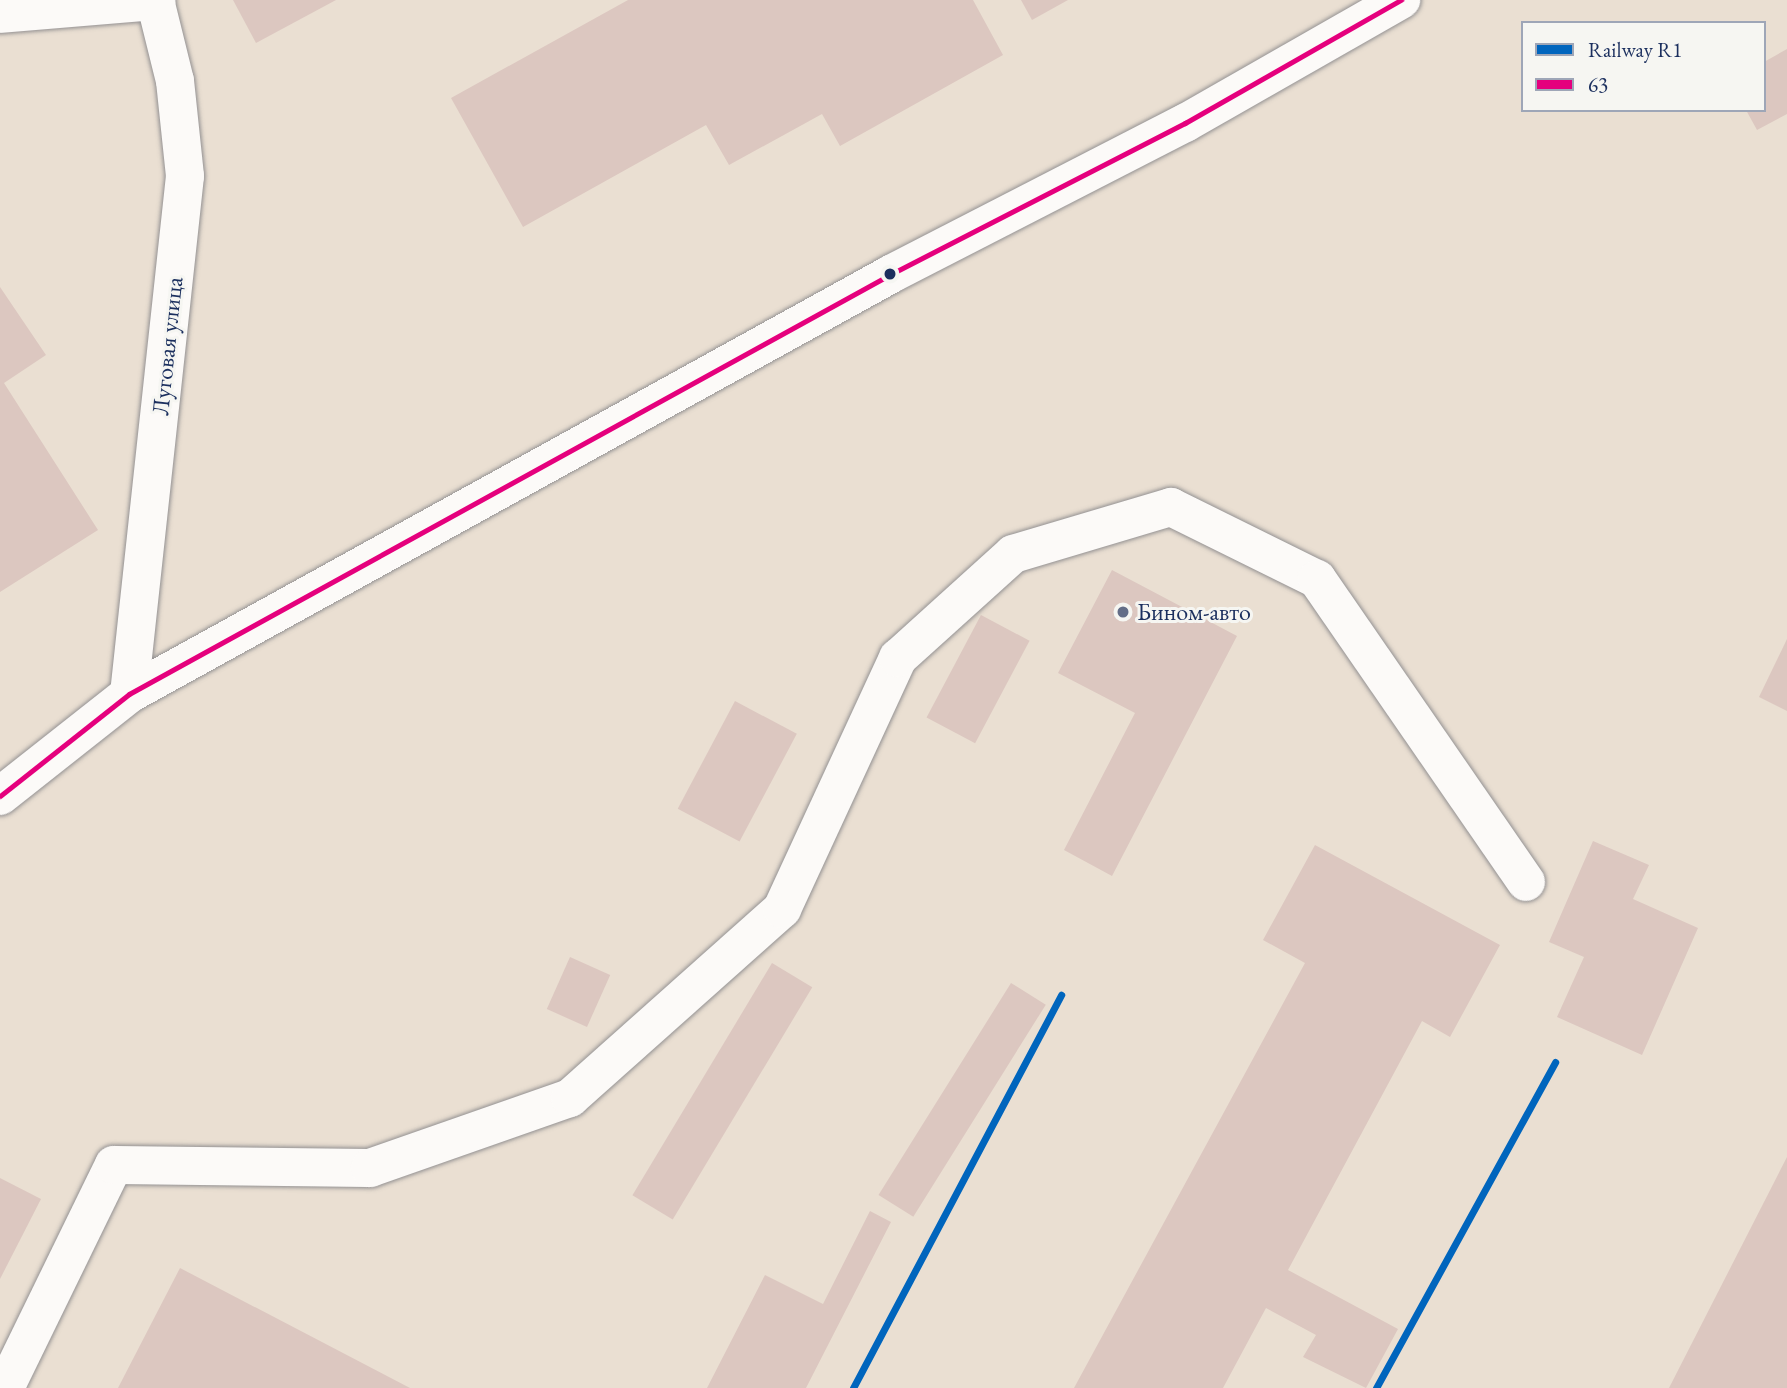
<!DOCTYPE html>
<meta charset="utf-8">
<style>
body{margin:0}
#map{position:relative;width:1787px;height:1388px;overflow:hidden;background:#eadfd2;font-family:"EB Garamond",serif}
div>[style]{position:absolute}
.building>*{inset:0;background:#dcc7c0;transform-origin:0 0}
.roads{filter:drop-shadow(0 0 2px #939192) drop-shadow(0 0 2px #939192)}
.minor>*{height:38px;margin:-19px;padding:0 19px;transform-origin:19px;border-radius:19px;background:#fcfaf8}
.major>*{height:38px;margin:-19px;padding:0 19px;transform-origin:19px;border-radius:19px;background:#fcfaf8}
.bus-1>*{height:5px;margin:-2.5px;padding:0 2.5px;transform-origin:2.5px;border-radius:2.5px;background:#e5007d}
.rail-1>*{height:7px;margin:-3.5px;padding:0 3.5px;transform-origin:3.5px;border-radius:3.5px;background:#0065bd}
.dots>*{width:19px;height:19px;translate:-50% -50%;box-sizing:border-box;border:4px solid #f6f6f2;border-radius:50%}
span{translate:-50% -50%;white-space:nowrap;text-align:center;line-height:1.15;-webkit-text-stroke:6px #f6f6f2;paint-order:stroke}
.street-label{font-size:24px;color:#1b2f5e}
.poi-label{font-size:24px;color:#1b2f5e}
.left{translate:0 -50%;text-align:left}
.legend{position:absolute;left:1521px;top:21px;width:245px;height:91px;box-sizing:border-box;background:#f6f6f2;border:2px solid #9ea6b7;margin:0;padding:9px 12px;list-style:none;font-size:21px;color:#1b2f5e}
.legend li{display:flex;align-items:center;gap:14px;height:35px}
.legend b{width:35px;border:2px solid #9ea6b7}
</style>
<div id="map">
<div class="building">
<i style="clip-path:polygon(233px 0,336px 0,256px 43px)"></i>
<i style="clip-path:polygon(628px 0,973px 0,1003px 55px,840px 146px,822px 114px,729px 165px,706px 125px,523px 227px,451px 98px)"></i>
<i style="clip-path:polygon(1021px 0,1068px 0,1032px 20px)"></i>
<i style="clip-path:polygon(1787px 49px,1787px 114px,1757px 130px,1746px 110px,1764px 110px,1764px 62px)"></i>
<i style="clip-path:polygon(0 287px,46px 355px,4px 383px,98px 530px,0 592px)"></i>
<i style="clip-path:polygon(1112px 570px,1237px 636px,1112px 876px,1064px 850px,1135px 713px,1058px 673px)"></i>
<i style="left:981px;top:615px;width:55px;height:116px;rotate:28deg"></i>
<i style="clip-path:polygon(1787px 639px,1787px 711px,1759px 697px)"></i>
<i style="left:735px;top:701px;width:70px;height:122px;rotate:28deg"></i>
<i style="clip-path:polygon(1593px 841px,1649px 865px,1633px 899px,1698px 928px,1642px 1055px,1557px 1017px,1584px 957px,1549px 942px)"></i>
<i style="clip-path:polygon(1315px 845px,1500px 945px,1450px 1037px,1422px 1021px,1288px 1270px,1398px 1329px,1366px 1388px,1303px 1357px,1316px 1335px,1266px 1308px,1223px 1388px,1074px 1388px,1305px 963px,1263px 940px)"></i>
<i style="left:570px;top:957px;width:44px;height:57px;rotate:24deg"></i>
<i style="left:772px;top:963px;width:47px;height:271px;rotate:31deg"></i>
<i style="left:1011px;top:983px;width:41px;height:250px;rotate:32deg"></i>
<i style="clip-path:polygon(1787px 1157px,1787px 1388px,1669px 1388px)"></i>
<i style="clip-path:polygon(0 1178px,41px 1199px,0 1279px)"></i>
<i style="clip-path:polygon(870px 1211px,891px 1222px,806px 1388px,707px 1388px,765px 1275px,823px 1304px)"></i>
<i style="clip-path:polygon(180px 1268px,410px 1388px,118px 1388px)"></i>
</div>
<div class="roads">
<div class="minor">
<i style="left:0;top:14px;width:157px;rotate:-4.8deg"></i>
<i style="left:129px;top:694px;width:521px;rotate:-83.83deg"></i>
<i style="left:185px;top:176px;width:96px;rotate:-96deg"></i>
<i style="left:175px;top:81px;width:83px;rotate:-103.9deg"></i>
<i style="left:5px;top:1388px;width:248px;rotate:-64deg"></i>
<i style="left:114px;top:1165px;width:256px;rotate:0.7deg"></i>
<i style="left:370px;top:1168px;width:212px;rotate:-19.3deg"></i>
<i style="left:570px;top:1098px;width:284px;rotate:-41.7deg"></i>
<i style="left:782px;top:909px;width:277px;rotate:-65.2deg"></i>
<i style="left:898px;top:658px;width:155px;rotate:-42.1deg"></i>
<i style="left:1013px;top:554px;width:165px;rotate:-16.6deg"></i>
<i style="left:1171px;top:507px;width:163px;rotate:26.3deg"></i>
<i style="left:1317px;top:579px;width:368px;rotate:55.4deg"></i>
</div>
<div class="major">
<i style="left:0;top:796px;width:164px;rotate:-38.3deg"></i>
<i style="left:129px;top:694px;width:870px;rotate:-28.86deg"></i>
<i style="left:891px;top:274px;width:331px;rotate:-27.2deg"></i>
<i style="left:1185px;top:123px;width:249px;rotate:-29.7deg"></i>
</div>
</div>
<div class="bus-1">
<i style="left:0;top:796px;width:164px;rotate:-38.3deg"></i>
<i style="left:129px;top:694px;width:870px;rotate:-28.86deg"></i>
<i style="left:891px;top:274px;width:331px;rotate:-27.2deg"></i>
<i style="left:1185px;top:123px;width:249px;rotate:-29.7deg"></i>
</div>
<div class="rail-1">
<i style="left:853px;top:1388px;width:445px;rotate:-62.1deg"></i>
<i style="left:1376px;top:1388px;width:372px;rotate:-61.2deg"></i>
</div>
<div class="dots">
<i style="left:890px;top:274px;background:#1b2f5e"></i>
<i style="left:1123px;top:612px;background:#636d87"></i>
</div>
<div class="street-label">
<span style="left:167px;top:346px;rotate:-84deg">Луговая улица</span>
</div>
<div class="poi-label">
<span class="left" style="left:1137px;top:612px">Бином-авто</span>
</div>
<ul class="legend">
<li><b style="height:9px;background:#0065bd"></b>Railway R1</li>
<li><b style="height:9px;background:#e5007d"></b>63</li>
</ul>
</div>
